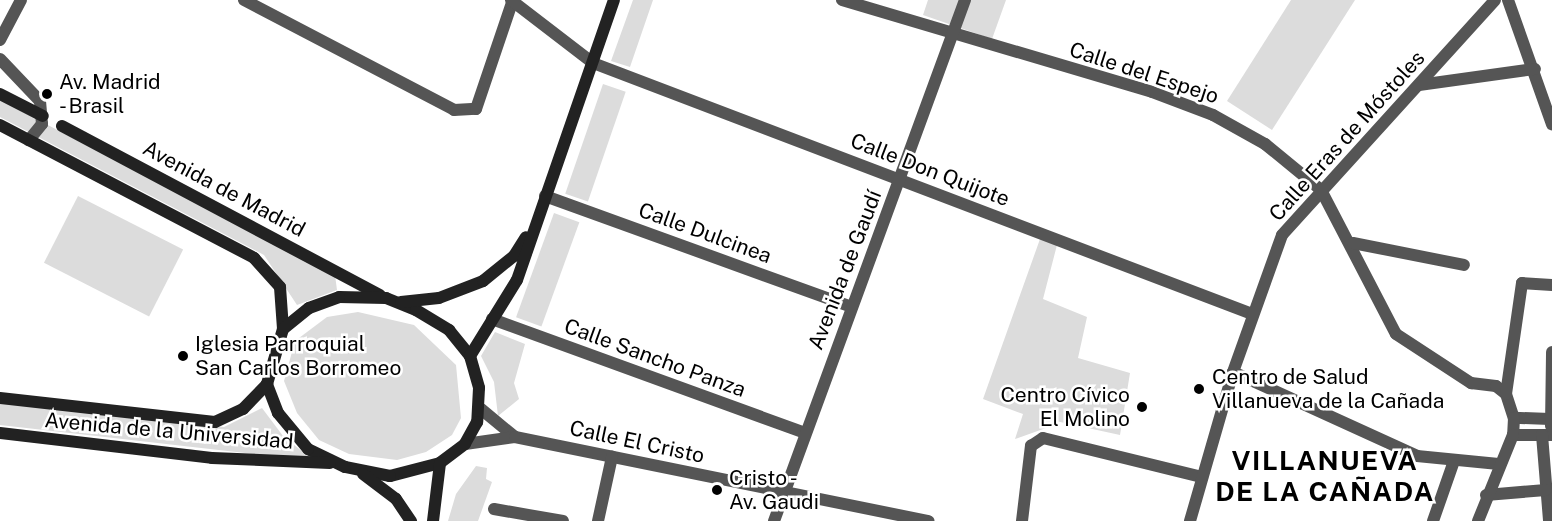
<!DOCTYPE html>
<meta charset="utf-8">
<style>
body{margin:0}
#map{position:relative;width:1552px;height:521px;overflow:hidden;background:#fff;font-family:"Public Sans",sans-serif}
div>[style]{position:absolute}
.green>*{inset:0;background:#dcdcdc;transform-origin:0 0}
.street>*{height:12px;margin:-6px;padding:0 6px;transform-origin:6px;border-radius:6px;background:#555}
.secondary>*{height:12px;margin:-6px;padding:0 6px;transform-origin:6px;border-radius:6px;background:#222}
.dots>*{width:16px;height:16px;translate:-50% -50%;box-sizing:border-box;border:3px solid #fff;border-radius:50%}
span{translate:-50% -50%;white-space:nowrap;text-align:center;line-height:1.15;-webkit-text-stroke:5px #fff;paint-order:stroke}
.street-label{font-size:21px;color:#000}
.poi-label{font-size:21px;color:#000}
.left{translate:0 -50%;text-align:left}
.right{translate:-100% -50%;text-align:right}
.district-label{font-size:27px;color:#000;font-weight:700;letter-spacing:1.5px}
</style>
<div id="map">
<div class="green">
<i style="clip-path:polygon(633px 0,653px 0,630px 67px,611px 61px)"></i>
<i style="clip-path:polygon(928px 0,1006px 0,992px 39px,923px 15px)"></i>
<i style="clip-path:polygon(1291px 0,1355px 0,1272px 130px,1227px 101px)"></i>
<i style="left:603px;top:84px;width:24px;height:116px;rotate:19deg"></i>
<i style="clip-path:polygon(0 100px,335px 275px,337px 290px,297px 305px,264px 255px,0 117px)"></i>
<i style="left:78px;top:196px;width:118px;height:75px;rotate:27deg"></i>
<i style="left:554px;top:213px;width:27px;height:111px;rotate:20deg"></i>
<i style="clip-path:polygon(1040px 239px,1057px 245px,1043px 299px,1087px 317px,1078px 358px,1130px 373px,1120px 435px,1051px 420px,1046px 428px,1015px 439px,1023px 414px,983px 399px)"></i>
<i style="clip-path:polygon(358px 312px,414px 325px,456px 365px,461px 418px,452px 435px,426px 452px,397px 460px,349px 454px,319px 440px,297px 413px,284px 381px,295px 341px,327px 317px)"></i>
<i style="clip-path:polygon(495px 332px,525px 344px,514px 383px,519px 399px,498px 416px,494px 382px,481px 356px)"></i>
<i style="clip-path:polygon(0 402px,224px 427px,262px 408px,283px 436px,314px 461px,0 425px)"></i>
<i style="clip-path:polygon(476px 466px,487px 468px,486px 479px,492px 482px,478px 521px,448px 521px,456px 494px)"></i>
</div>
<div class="street">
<i style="left:244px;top:0;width:237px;rotate:27.6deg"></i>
<i style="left:454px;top:110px;width:22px;rotate:-3deg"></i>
<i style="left:476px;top:109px;width:115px;rotate:-71.3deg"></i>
<i style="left:511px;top:0;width:103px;rotate:37.5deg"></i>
<i style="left:593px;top:63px;width:705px;rotate:20.85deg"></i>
<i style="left:842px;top:0;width:323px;rotate:16.5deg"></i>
<i style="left:1152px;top:92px;width:65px;rotate:20.7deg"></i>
<i style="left:1213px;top:115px;width:60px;rotate:29.1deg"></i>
<i style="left:1265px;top:144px;width:72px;rotate:39.4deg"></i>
<i style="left:1321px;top:190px;width:162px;rotate:62.5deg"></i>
<i style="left:1396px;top:334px;width:90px;rotate:33.2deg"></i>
<i style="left:1471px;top:383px;width:25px;rotate:7deg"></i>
<i style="left:1496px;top:386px;width:13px;rotate:39deg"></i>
<i style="left:1506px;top:394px;width:25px;rotate:72deg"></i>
<i style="left:1508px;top:0;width:132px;rotate:70.5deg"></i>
<i style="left:0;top:40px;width:45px;rotate:-62.3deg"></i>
<i style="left:0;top:59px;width:58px;rotate:46.4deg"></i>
<i style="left:40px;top:101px;width:23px;rotate:85deg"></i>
<i style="left:42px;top:124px;width:21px;rotate:129deg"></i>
<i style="left:1419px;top:85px;width:117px;rotate:-7.9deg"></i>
<i style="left:545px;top:196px;width:326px;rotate:19.9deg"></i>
<i style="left:1353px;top:243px;width:113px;rotate:11.2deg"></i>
<i style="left:492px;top:319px;width:333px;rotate:20deg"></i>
<i style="left:1233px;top:372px;width:202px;rotate:24.5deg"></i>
<i style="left:1417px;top:456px;width:82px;rotate:5.6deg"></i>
<i style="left:1506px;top:394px;width:112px;rotate:-81.8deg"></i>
<i style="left:1522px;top:283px;width:30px;rotate:4deg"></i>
<i style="left:481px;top:409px;width:44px;rotate:39.5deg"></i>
<i style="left:1550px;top:419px;width:36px;rotate:-178deg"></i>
<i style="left:1514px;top:418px;width:17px;rotate:93deg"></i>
<i style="left:1513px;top:435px;width:39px"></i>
<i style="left:1551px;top:426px;width:74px;rotate:-89.2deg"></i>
<i style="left:1542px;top:435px;width:86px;rotate:85.3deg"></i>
<i style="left:465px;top:444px;width:50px;rotate:-8deg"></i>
<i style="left:515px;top:437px;width:422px;rotate:11.5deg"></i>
<i style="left:1486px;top:495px;width:60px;rotate:-4.8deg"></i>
<i style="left:494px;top:509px;width:70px;rotate:9.9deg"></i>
<i style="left:598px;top:521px;width:66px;rotate:-77.7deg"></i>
<i style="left:774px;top:521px;width:555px;rotate:-69.87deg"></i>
<i style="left:1022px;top:521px;width:76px;rotate:-83.2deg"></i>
<i style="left:1031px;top:446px;width:14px;rotate:-34deg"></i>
<i style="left:1043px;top:438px;width:164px;rotate:13.8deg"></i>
<i style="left:1190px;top:521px;width:155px;rotate:-73.9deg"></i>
<i style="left:1233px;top:372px;width:145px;rotate:-70.3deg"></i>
<i style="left:1282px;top:235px;width:317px;rotate:-47.8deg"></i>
<i style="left:1433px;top:521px;width:64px;rotate:-70.7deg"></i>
<i style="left:1478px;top:521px;width:93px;rotate:-67.9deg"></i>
</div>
<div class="secondary">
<i style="left:0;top:94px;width:48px;rotate:27.1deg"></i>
<i style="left:0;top:125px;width:287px;rotate:27.6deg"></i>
<i style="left:254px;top:258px;width:39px;rotate:48deg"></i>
<i style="left:280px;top:287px;width:42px;rotate:85.9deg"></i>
<i style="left:62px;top:126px;width:360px;rotate:28deg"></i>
<i style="left:339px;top:297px;width:47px;rotate:1.2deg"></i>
<i style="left:386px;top:298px;width:32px;rotate:22deg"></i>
<i style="left:416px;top:310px;width:39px;rotate:31deg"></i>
<i style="left:449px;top:330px;width:33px;rotate:51deg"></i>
<i style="left:470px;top:356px;width:33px;rotate:74deg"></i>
<i style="left:479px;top:388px;width:34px;rotate:93deg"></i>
<i style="left:477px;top:422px;width:25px;rotate:119deg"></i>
<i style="left:465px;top:444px;width:31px;rotate:143deg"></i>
<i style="left:440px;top:463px;width:52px;rotate:165.4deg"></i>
<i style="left:390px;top:476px;width:46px;rotate:-168.7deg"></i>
<i style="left:345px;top:467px;width:41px;rotate:-154.1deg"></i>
<i style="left:308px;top:449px;width:47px;rotate:-129.8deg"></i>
<i style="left:278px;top:413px;width:31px;rotate:-111deg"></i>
<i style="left:267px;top:384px;width:57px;rotate:-73.8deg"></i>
<i style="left:283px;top:329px;width:33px;rotate:-39deg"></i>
<i style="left:309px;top:308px;width:32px;rotate:-20deg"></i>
<i style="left:401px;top:302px;width:38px;rotate:-6deg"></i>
<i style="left:439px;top:298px;width:47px;rotate:-21.1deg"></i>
<i style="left:483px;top:281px;width:40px;rotate:-39deg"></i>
<i style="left:514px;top:256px;width:22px;rotate:-58deg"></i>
<i style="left:470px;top:356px;width:89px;rotate:-58.3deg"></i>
<i style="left:517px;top:280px;width:296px;rotate:-70.9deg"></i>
<i style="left:0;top:398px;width:216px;rotate:6.4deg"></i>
<i style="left:215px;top:422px;width:31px;rotate:-25deg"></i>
<i style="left:243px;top:409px;width:35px;rotate:-46deg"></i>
<i style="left:0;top:433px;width:213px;rotate:6.7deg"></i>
<i style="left:212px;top:458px;width:118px;rotate:2.4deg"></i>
<i style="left:363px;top:474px;width:41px;rotate:37.1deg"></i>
<i style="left:396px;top:499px;width:27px;rotate:56deg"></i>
<i style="left:433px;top:521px;width:58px;rotate:-83.1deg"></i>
</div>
<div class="dots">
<i style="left:47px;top:94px;background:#000"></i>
<i style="left:183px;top:356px;background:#000"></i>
<i style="left:1199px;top:389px;background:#000"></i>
<i style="left:1142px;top:407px;background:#000"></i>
<i style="left:717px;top:490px;background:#000"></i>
</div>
<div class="street-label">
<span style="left:1144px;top:73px;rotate:18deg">Calle del Espejo</span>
<span style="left:1347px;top:136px;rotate:-48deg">Calle Eras de Móstoles</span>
<span style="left:930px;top:170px;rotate:21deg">Calle Don Quijote</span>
<span style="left:224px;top:189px;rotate:28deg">Avenida de Madrid</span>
<span style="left:705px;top:233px;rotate:20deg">Calle Dulcinea</span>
<span style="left:845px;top:270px;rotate:-69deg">Avenida de Gaudí</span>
<span style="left:655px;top:358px;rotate:20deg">Calle Sancho Panza</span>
<span style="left:169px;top:431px;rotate:5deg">Avenida de la Universidad</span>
<span style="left:637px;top:442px;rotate:12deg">Calle El Cristo</span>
</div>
<div class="poi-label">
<span class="left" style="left:59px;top:94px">Av. Madrid<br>- Brasil</span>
<span class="left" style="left:195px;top:356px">Iglesia Parroquial<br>San Carlos Borromeo</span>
<span class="left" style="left:1212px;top:389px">Centro de Salud<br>Villanueva de la Cañada</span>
<span class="right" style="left:1130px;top:407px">Centro Cívico<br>El Molino</span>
<span class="left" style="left:729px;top:490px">Cristo -<br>Av. Gaudi</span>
</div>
<div class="district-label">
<span style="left:1325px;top:476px">VILLANUEVA<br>DE LA CAÑADA</span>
</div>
</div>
